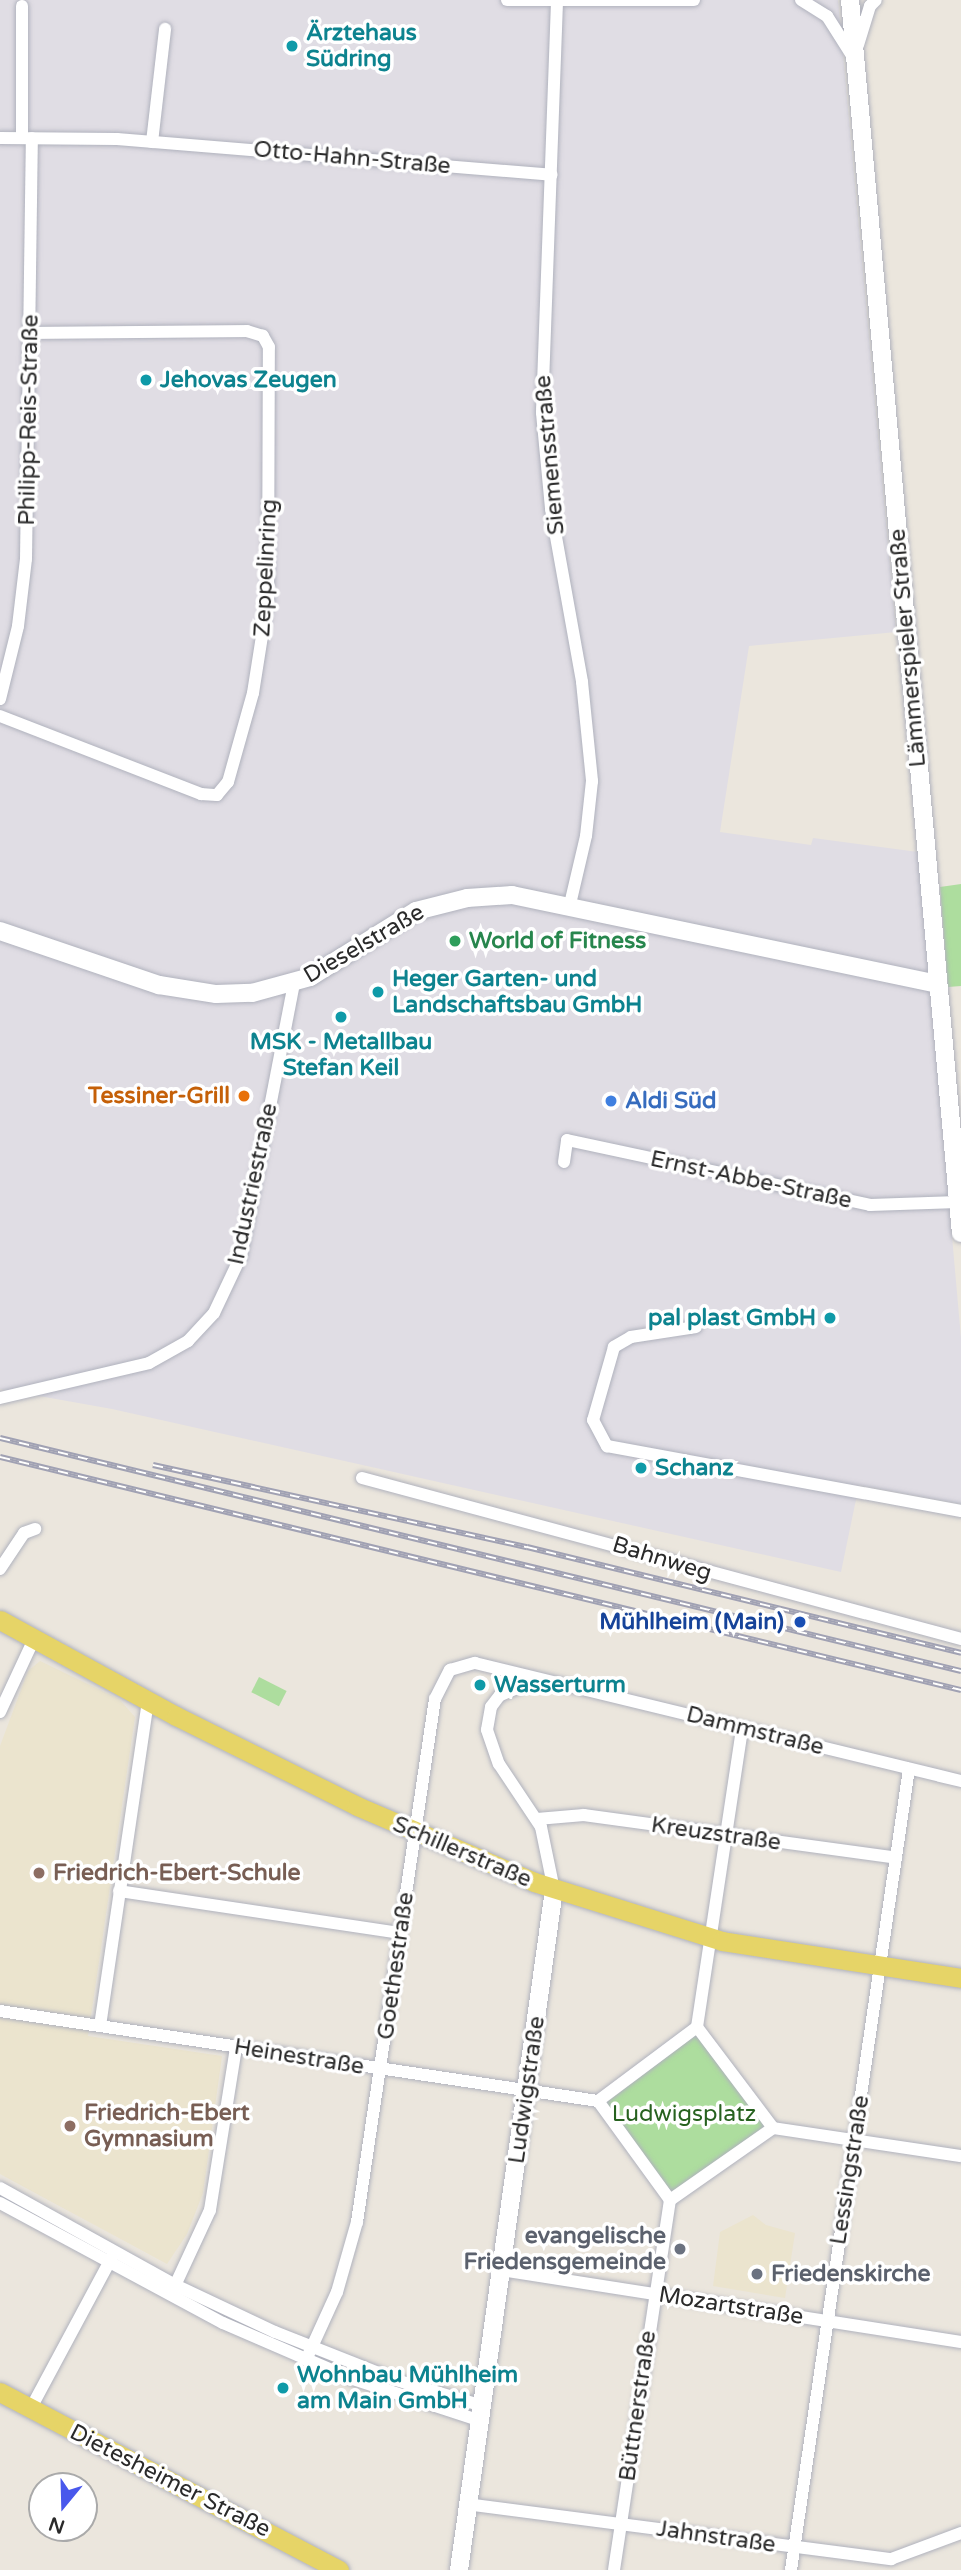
<!DOCTYPE html>
<meta charset="utf-8">
<style>
body{margin:0}
#map{position:relative;width:961px;height:2570px;overflow:hidden;background:#ebe6dd;font-family:"Varela Round",sans-serif}
div>[style]{position:absolute}
.industrial>*{inset:0;background:#e0dde4}
.education>*{inset:0;background:#ebe4ce}
.green>*{inset:0;background:#addd9e;transform-origin:0 0}
.roads{filter:drop-shadow(0 0 2px #b0b2bd) drop-shadow(0 0 2px #b0b2bd)}
.street>*{height:12px;margin:-6px;padding:0 6px;transform-origin:6px;border-radius:6px;background:#fff}
.secondary>*{height:18px;margin:-9px;padding:0 9px;transform-origin:9px;border-radius:9px;background:#fff}
.primary>*{height:19px;margin:-9.5px;padding:0 9.5px;transform-origin:9.5px;border-radius:9.5px;background:#e6d467}
.rail>*{height:6px;margin-top:-3px;transform-origin:0;background:repeating-linear-gradient(90deg,#fff 0 10px,#a0a1b3 0 20px);box-sizing:border-box;border-block:2px solid #a0a1b3}
.dots>*{width:19px;height:19px;translate:-50% -50%;box-sizing:border-box;border:4px solid #fff;border-radius:50%}
span{translate:-50% -50%;white-space:nowrap;text-align:center;line-height:1.15;-webkit-text-stroke:7px #fff;paint-order:stroke}
.culture-label{font-size:23px;color:#0d838f;font-weight:700}
.left{translate:0 -50%;text-align:left}
.right{translate:-100% -50%;text-align:right}
.street-label{font-size:23px;color:#2a2a2a}
.leisure-label{font-size:23px;color:#27864d;font-weight:700}
.food-label{font-size:23px;color:#c56008;font-weight:700}
.shop-label{font-size:23px;color:#366cbe;font-weight:700}
.transit-label{font-size:23px;color:#164399;font-weight:700}
.education-label{font-size:23px;color:#785e54;font-weight:700}
.park-label{font-size:23px;color:#27621f}
.worship-label{font-size:23px;color:#5b616d;font-weight:700}
.north{position:absolute;left:28px;top:2472px;width:70px;height:70px;box-sizing:border-box;background:#fff;border:2px solid #aaa;border-radius:50%;rotate:199deg;font-size:19px;font-weight:700;line-height:28px;text-align:center;color:#2a2a2a}
.north::after{content:'';display:block;margin:auto;width:24px;height:32px;background:#4958ec;clip-path:polygon(50% 0,100% 100%,50% 72%,0 100%)}
</style>
<div id="map">
<div class="industrial">
<i style="clip-path:polygon(0 0,838px 0,896px 632px,749px 646px,720px 832px,811px 845px,813px 838px,918px 852px,961px 1338px,961px 1504px,859px 1485px,841px 1572px,112px 1409px,0 1389px)"></i>
</div>
<div class="education">
<i style="clip-path:polygon(40px 1661px,119px 1699px,135px 1717px,88px 2036px,222px 2056px,203px 2193px,187px 2234px,167px 2264px,0 2174px,0 1746px,28px 1671px)"></i>
<i style="clip-path:polygon(753px 2215px,766px 2225px,795px 2233px,785px 2298px,713px 2286px,720px 2232px)"></i>
</div>
<div class="green">
<i style="clip-path:polygon(961px 884px,961px 986px,948px 987px,940px 887px)"></i>
<i style="left:259px;top:1677px;width:31px;height:17px;rotate:27deg"></i>
<i style="left:696px;top:2035px;width:114px;height:114px;rotate:53deg"></i>
</div>
<div class="roads">
<div class="street">
<i style="left:507px;top:0;width:187px"></i>
<i style="left:801px;top:0;width:31px;rotate:32deg"></i>
<i style="left:827px;top:16px;width:45px;rotate:57.7deg"></i>
<i style="left:557px;top:2px;width:411px;rotate:92.1deg"></i>
<i style="left:542px;top:413px;width:96px;rotate:84.6deg"></i>
<i style="left:551px;top:509px;width:176px;rotate:79.8deg"></i>
<i style="left:582px;top:682px;width:100px;rotate:84.2deg"></i>
<i style="left:592px;top:781px;width:55px;rotate:96.2deg"></i>
<i style="left:586px;top:836px;width:70px;rotate:103.2deg"></i>
<i style="left:22px;top:6px;width:132px;rotate:90deg"></i>
<i style="left:858px;top:45px;width:41px;rotate:-72.9deg"></i>
<i style="left:870px;top:6px;width:8px;rotate:-45deg"></i>
<i style="left:0;top:138px;width:117px;rotate:0.5deg"></i>
<i style="left:117px;top:139px;width:436px;rotate:4.7deg"></i>
<i style="left:152px;top:142px;width:114px;rotate:-83.4deg"></i>
<i style="left:0;top:699px;width:75px;rotate:-76.1deg"></i>
<i style="left:18px;top:626px;width:67px;rotate:-83.2deg"></i>
<i style="left:26px;top:559px;width:421px;rotate:-89.2deg"></i>
<i style="left:0;top:716px;width:216px;rotate:21.2deg"></i>
<i style="left:201px;top:794px;width:16px;rotate:4deg"></i>
<i style="left:217px;top:795px;width:17px;rotate:-50deg"></i>
<i style="left:228px;top:782px;width:92px;rotate:-74.3deg"></i>
<i style="left:253px;top:693px;width:96px;rotate:-81deg"></i>
<i style="left:268px;top:598px;width:251px;rotate:-89.8deg"></i>
<i style="left:269px;top:347px;width:13px;rotate:-119deg"></i>
<i style="left:263px;top:336px;width:17px;rotate:-163deg"></i>
<i style="left:247px;top:331px;width:216px;rotate:179.5deg"></i>
<i style="left:564px;top:1162px;width:22px;rotate:-82deg"></i>
<i style="left:567px;top:1140px;width:310px;rotate:12.1deg"></i>
<i style="left:870px;top:1205px;width:88px;rotate:-2deg"></i>
<i style="left:696px;top:1327px;width:66px;rotate:171.3deg"></i>
<i style="left:631px;top:1337px;width:20px;rotate:150deg"></i>
<i style="left:614px;top:1347px;width:76px;rotate:106deg"></i>
<i style="left:593px;top:1420px;width:30px;rotate:62deg"></i>
<i style="left:607px;top:1446px;width:360px;rotate:10.4deg"></i>
<i style="left:0;top:1398px;width:153px;rotate:-13.2deg"></i>
<i style="left:149px;top:1363px;width:45px;rotate:-29.4deg"></i>
<i style="left:188px;top:1341px;width:38px;rotate:-47deg"></i>
<i style="left:214px;top:1313px;width:63px;rotate:-64.7deg"></i>
<i style="left:241px;top:1256px;width:277px;rotate:-79deg"></i>
<i style="left:362px;top:1478px;width:620px;rotate:15.04deg"></i>
<i style="left:0;top:1569px;width:43px;rotate:-56.3deg"></i>
<i style="left:24px;top:1533px;width:12px;rotate:-20deg"></i>
<i style="left:536px;top:1680px;width:39px;rotate:157deg"></i>
<i style="left:500px;top:1695px;width:15px;rotate:127deg"></i>
<i style="left:491px;top:1707px;width:23px;rotate:100deg"></i>
<i style="left:487px;top:1730px;width:36px;rotate:71deg"></i>
<i style="left:499px;top:1764px;width:76px;rotate:56.3deg"></i>
<i style="left:541px;top:1827px;width:64px;rotate:78.3deg"></i>
<i style="left:0;top:1712px;width:81px;rotate:-65deg"></i>
<i style="left:537px;top:1819px;width:47px;rotate:-4.9deg"></i>
<i style="left:584px;top:1815px;width:315px;rotate:7.8deg"></i>
<i style="left:119px;top:1891px;width:284px;rotate:8.5deg"></i>
<i style="left:0;top:2011px;width:605px;rotate:8.56deg"></i>
<i style="left:100px;top:2026px;width:329px;rotate:-81.6deg"></i>
<i style="left:697px;top:2027px;width:126px;rotate:53deg"></i>
<i style="left:773px;top:2128px;width:126px;rotate:145deg"></i>
<i style="left:670px;top:2200px;width:122px;rotate:-126deg"></i>
<i style="left:598px;top:2101px;width:124px;rotate:-36.8deg"></i>
<i style="left:697px;top:2027px;width:302px;rotate:-81.4deg"></i>
<i style="left:773px;top:2128px;width:190px;rotate:8.5deg"></i>
<i style="left:0;top:2188px;width:200px;rotate:29deg"></i>
<i style="left:175px;top:2285px;width:110px;rotate:25.2deg"></i>
<i style="left:275px;top:2332px;width:130px;rotate:21.6deg"></i>
<i style="left:396px;top:2380px;width:88px;rotate:16.6deg"></i>
<i style="left:0;top:2203px;width:253px;rotate:28.3deg"></i>
<i style="left:223px;top:2323px;width:138px;rotate:23.4deg"></i>
<i style="left:350px;top:2378px;width:135px;rotate:18.2deg"></i>
<i style="left:501px;top:2270px;width:466px;rotate:8.9deg"></i>
<i style="left:172px;top:2292px;width:90px;rotate:-65.1deg"></i>
<i style="left:210px;top:2210px;width:165px;rotate:-80.9deg"></i>
<i style="left:306px;top:2360px;width:75px;rotate:-65.5deg"></i>
<i style="left:337px;top:2292px;width:73px;rotate:-74.1deg"></i>
<i style="left:357px;top:2222px;width:529px;rotate:-81.52deg"></i>
<i style="left:435px;top:1699px;width:33px;rotate:-63deg"></i>
<i style="left:450px;top:1670px;width:26px;rotate:-16deg"></i>
<i style="left:475px;top:1663px;width:500px;rotate:13.65deg"></i>
<i style="left:31px;top:2408px;width:169px;rotate:-61.8deg"></i>
<i style="left:466px;top:2504px;width:429px;rotate:7.4deg"></i>
<i style="left:891px;top:2559px;width:75px;rotate:-20.4deg"></i>
<i style="left:614px;top:2570px;width:374px;rotate:-81.4deg"></i>
<i style="left:791px;top:2570px;width:810px;rotate:-81.62deg"></i>
</div>
<div class="secondary">
<i style="left:850px;top:0;width:1238px;rotate:84.86deg"></i>
<i style="left:0;top:931px;width:168px;rotate:18.8deg"></i>
<i style="left:159px;top:985px;width:58px;rotate:9deg"></i>
<i style="left:216px;top:994px;width:36px;rotate:-2deg"></i>
<i style="left:252px;top:993px;width:60px;rotate:-15.4deg"></i>
<i style="left:310px;top:977px;width:125px;rotate:-31.9deg"></i>
<i style="left:416px;top:911px;width:53px;rotate:-14.3deg"></i>
<i style="left:467px;top:898px;width:45px;rotate:-3.8deg"></i>
<i style="left:512px;top:895px;width:435px;rotate:11.8deg"></i>
<i style="left:459px;top:2570px;width:687px;rotate:-82.05deg"></i>
</div>
<div class="primary">
<i style="left:0;top:1620px;width:200px;rotate:28.6deg"></i>
<i style="left:176px;top:1716px;width:202px;rotate:26.4deg"></i>
<i style="left:357px;top:1806px;width:193px;rotate:23.2deg"></i>
<i style="left:534px;top:1882px;width:197px;rotate:17.4deg"></i>
<i style="left:722px;top:1941px;width:242px;rotate:8.8deg"></i>
<i style="left:0;top:2392px;width:383px;rotate:27.7deg"></i>
</div>
</div>
<div class="rail">
<i style="left:0;top:1438px;width:989px;rotate:13.63deg"></i>
<i style="left:0;top:1457px;width:989px;rotate:13.63deg"></i>
<i style="left:153px;top:1465px;width:383px;rotate:12.4deg"></i>
<i style="left:527px;top:1547px;width:447px;rotate:13.7deg"></i>
</div>
<div class="dots">
<i style="left:292px;top:46px;background:#0f9aa8"></i>
<i style="left:146px;top:380px;background:#0f9aa8"></i>
<i style="left:455px;top:941px;background:#2e9e5b"></i>
<i style="left:378px;top:992px;background:#0f9aa8"></i>
<i style="left:341px;top:1017px;background:#0f9aa8"></i>
<i style="left:244px;top:1096px;background:#e8710a"></i>
<i style="left:611px;top:1101px;background:#3f7fe0"></i>
<i style="left:830px;top:1318px;background:#0f9aa8"></i>
<i style="left:641px;top:1468px;background:#0f9aa8"></i>
<i style="left:800px;top:1622px;background:#1a4fb4"></i>
<i style="left:480px;top:1685px;background:#0f9aa8"></i>
<i style="left:39px;top:1873px;background:#8d6e63"></i>
<i style="left:70px;top:2126px;background:#8d6e63"></i>
<i style="left:680px;top:2249px;background:#6b7280"></i>
<i style="left:757px;top:2274px;background:#6b7280"></i>
<i style="left:283px;top:2388px;background:#0f9aa8"></i>
</div>
<div class="culture-label">
<span class="left" style="left:306px;top:46px">Ärztehaus<br>Südring</span>
<span class="left" style="left:160px;top:380px">Jehovas Zeugen</span>
<span class="left" style="left:392px;top:992px">Heger Garten- und<br>Landschaftsbau GmbH</span>
<span style="left:341px;top:1055px">MSK - Metallbau<br>Stefan Keil</span>
<span class="right" style="left:816px;top:1318px">pal plast GmbH</span>
<span class="left" style="left:655px;top:1468px">Schanz</span>
<span class="left" style="left:494px;top:1685px">Wasserturm</span>
<span class="left" style="left:297px;top:2388px">Wohnbau Mühlheim<br>am Main GmbH</span>
</div>
<div class="street-label">
<span style="left:352px;top:158px;rotate:5deg">Otto-Hahn-Straße</span>
<span style="left:29px;top:420px;rotate:-89deg">Philipp-Reis-Straße</span>
<span style="left:550px;top:455px;rotate:-95deg">Siemensstraße</span>
<span style="left:266px;top:568px;rotate:-87deg">Zeppelinring</span>
<span style="left:908px;top:648px;rotate:-95deg">Lämmerspieler Straße</span>
<span style="left:364px;top:944px;rotate:-30deg">Dieselstraße</span>
<span style="left:751px;top:1180px;rotate:12deg">Ernst-Abbe-Straße</span>
<span style="left:253px;top:1184px;rotate:-78deg">Industriestraße</span>
<span style="left:662px;top:1559px;rotate:17deg">Bahnweg</span>
<span style="left:755px;top:1731px;rotate:14deg">Dammstraße</span>
<span style="left:716px;top:1834px;rotate:8deg">Kreuzstraße</span>
<span style="left:462px;top:1852px;rotate:23deg">Schillerstraße</span>
<span style="left:396px;top:1966px;rotate:-82deg">Goethestraße</span>
<span style="left:299px;top:2057px;rotate:9deg">Heinestraße</span>
<span style="left:527px;top:2090px;rotate:-82deg">Ludwigstraße</span>
<span style="left:850px;top:2170px;rotate:-81deg">Lessingstraße</span>
<span style="left:731px;top:2306px;rotate:9deg">Mozartstraße</span>
<span style="left:638px;top:2406px;rotate:-82deg">Büttnerstraße</span>
<span style="left:170px;top:2481px;rotate:27deg">Dietesheimer Straße</span>
<span style="left:716px;top:2537px;rotate:8deg">Jahnstraße</span>
</div>
<div class="leisure-label">
<span class="left" style="left:469px;top:941px">World of Fitness</span>
</div>
<div class="food-label">
<span class="right" style="left:230px;top:1096px">Tessiner-Grill</span>
</div>
<div class="shop-label">
<span class="left" style="left:625px;top:1101px">Aldi Süd</span>
</div>
<div class="transit-label">
<span class="right" style="left:784px;top:1622px">Mühlheim (Main)</span>
</div>
<div class="education-label">
<span class="left" style="left:53px;top:1873px">Friedrich-Ebert-Schule</span>
<span class="left" style="left:84px;top:2126px">Friedrich-Ebert<br>Gymnasium</span>
</div>
<div class="park-label">
<span style="left:684px;top:2114px">Ludwigsplatz</span>
</div>
<div class="worship-label">
<span class="right" style="left:666px;top:2249px">evangelische<br>Friedensgemeinde</span>
<span class="left" style="left:771px;top:2274px">Friedenskirche</span>
</div>
<div class="north">N</div>
</div>
